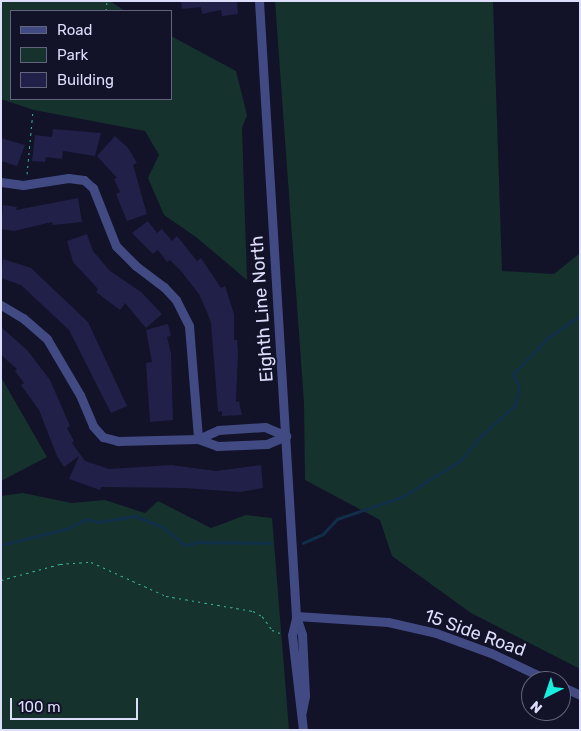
<!DOCTYPE html>
<style>
body{margin:0}
#map{position:relative;width:581px;height:731px;overflow:hidden;background:#121228;font-family:Rubik,sans-serif}
div>[style]{position:absolute}
.green>*{inset:0;background:#16322c}
.stream>*{height:2.5px;margin:-1.25px;padding:0 1.25px;transform-origin:1.25px;border-radius:1.25px;background:#112f49}
.building>*{inset:0;background:#212048}
.path>*{height:1px;margin-top:-0.5px;transform-origin:0;background:repeating-linear-gradient(90deg,#3ab396 0 2.5px,transparent 0 6.5px)}
.minor>*{height:9px;margin:-4.5px;padding:0 4.5px;transform-origin:4.5px;border-radius:4.5px;background:#414a83}
span{translate:-50% -50%;white-space:nowrap;text-align:center;line-height:1.15;-webkit-text-stroke:4px #121228;paint-order:stroke}
.street-label{font-size:18px;color:#dcdefc}
.frame{position:absolute;inset:0;border:2px solid #dcdefc;pointer-events:none}
.legend{position:absolute;left:10px;top:10px;width:162px;height:90px;box-sizing:border-box;background:#121228;border:1px solid #63647d;margin:0;padding:6px 9px;list-style:none;font-size:15px;color:#dcdefc}
.legend li{display:flex;align-items:center;gap:10px;height:25px}
.legend b{width:25px;border:1px solid #63647d}
.north{position:absolute;left:521px;top:671px;width:50px;height:50px;box-sizing:border-box;background:#121228;border:1px solid #63647d;border-radius:50%;rotate:221deg;font-size:14px;font-weight:700;line-height:20px;text-align:center;color:#dcdefc}
.north::after{content:'';display:block;margin:auto;width:18px;height:22px;background:#17eedd;clip-path:polygon(50% 0,100% 100%,50% 72%,0 100%)}
.scale{position:absolute;left:10px;top:698px;width:128px;height:22px;box-sizing:border-box;border:2px solid #dcdefc;border-top:0;padding-left:6px;font-size:15px;line-height:18px;white-space:nowrap;color:#dcdefc;-webkit-text-stroke:4px #121228;paint-order:stroke}
</style>
<div id="map">
<div class="green">
<i style="clip-path:polygon(1px 1px,110px 1px,125px 11px,11px 11px,11px 99px,171px 99px,171px 36px,236px 71px,247px 115px,242px 128px,247px 280px,196px 237px,164px 215px,148px 178px,159px 155px,145px 131px,34px 110px,1px 99px)"></i>
<i style="clip-path:polygon(275px 1px,493px 1px,502px 271px,554px 274px,580px 253px,580px 669px,471px 613px,392px 556px,380px 520px,305px 480px,304px 403px)"></i>
<i style="clip-path:polygon(1px 377px,47px 457px,1px 481px)"></i>
<i style="clip-path:polygon(23px 493px,72px 503px,105px 500px,145px 513px,158px 501px,211px 528px,246px 515px,272px 518px,289px 730px,1px 730px,1px 496px)"></i>
</div>
<div class="stream">
<i style="left:303px;top:543px;width:22px;rotate:-24deg"></i>
<i style="left:323px;top:534px;width:21px;rotate:-47deg"></i>
<i style="left:337px;top:519px;width:69px;rotate:-18.7deg"></i>
<i style="left:402px;top:497px;width:70px;rotate:-32.1deg"></i>
<i style="left:461px;top:460px;width:33px;rotate:-50deg"></i>
<i style="left:482px;top:435px;width:45px;rotate:-42.3deg"></i>
<i style="left:515px;top:405px;width:18px;rotate:-77deg"></i>
<i style="left:519px;top:387px;width:14px;rotate:-115deg"></i>
<i style="left:513px;top:374px;width:50px;rotate:-45.8deg"></i>
<i style="left:548px;top:338px;width:39px;rotate:-35deg"></i>
<i style="left:1px;top:545px;width:70px;rotate:-14deg"></i>
<i style="left:69px;top:528px;width:20px;rotate:-27deg"></i>
<i style="left:87px;top:519px;width:13px;rotate:13deg"></i>
<i style="left:100px;top:522px;width:36px;rotate:-10deg"></i>
<i style="left:135px;top:516px;width:30px;rotate:21deg"></i>
<i style="left:163px;top:527px;width:28px;rotate:39deg"></i>
<i style="left:185px;top:545px;width:16px;rotate:-11deg"></i>
<i style="left:201px;top:542px;width:70px;rotate:0.8deg"></i>
</div>
<div class="building">
<i style="clip-path:polygon(181px 1px,237px 1px,238px 14px,222px 16px,221px 10px,202px 14px,201px 7px,182px 9px)"></i>
<i style="clip-path:polygon(53px 129px,101px 133px,95px 156px,63px 151px,62px 159px,46px 157px,45px 162px,32px 161px,35px 135px,52px 137px)"></i>
<i style="clip-path:polygon(115px 136px,128px 148px,137px 163px,133px 165px,147px 214px,127px 221px,116px 194px,120px 192px,114px 179px,117px 178px,97px 156px)"></i>
<i style="clip-path:polygon(1px 138px,25px 145px,17px 166px,1px 161px)"></i>
<i style="clip-path:polygon(78px 198px,82px 222px,53px 225px,52px 222px,14px 231px,1px 229px,3px 205px,17px 207px,16px 210px)"></i>
<i style="clip-path:polygon(148px 221px,157px 233px,162px 229px,172px 241px,177px 236px,197px 261px,201px 258px,221px 288px,225px 286px,234px 314px,234px 340px,237px 340px,238px 353px,236px 402px,239px 401px,242px 415px,222px 416px,222px 411px,218px 412px,211px 323px,207px 312px,199px 294px,181px 271px,170px 260px,167px 262px,158px 250px,153px 254px,132px 233px)"></i>
<i style="clip-path:polygon(87px 234px,93px 251px,110px 271px,141px 292px,162px 314px,146px 328px,125px 303px,120px 310px,96px 292px,98px 289px,73px 262px,67px 241px)"></i>
<i style="clip-path:polygon(3px 259px,31px 268px,88px 322px,127px 406px,111px 413px,69px 330px,21px 285px,1px 278px)"></i>
<i style="clip-path:polygon(168px 324px,171px 336px,167px 337px,171px 353px,173px 420px,150px 422px,146px 363px,152px 362px,146px 330px)"></i>
<i style="clip-path:polygon(1px 327px,28px 351px,50px 380px,70px 426px,67px 428px,74px 441px,72px 443px,85px 461px,109px 469px,171px 465px,216px 471px,261px 465px,263px 488px,240px 492px,184px 488px,101px 487px,100px 490px,69px 479px,79px 456px,64px 467px,57px 456px,39px 410px,21px 385px,24px 383px,15px 371px,17px 369px,1px 355px)"></i>
</div>
<div class="path">
<i style="left:106px;top:11px;width:10px;rotate:-84deg"></i>
<i style="left:27px;top:174px;width:63px;rotate:-84.6deg"></i>
<i style="left:1px;top:580px;width:61px;rotate:-15.2deg"></i>
<i style="left:60px;top:564px;width:31px;rotate:-4deg"></i>
<i style="left:91px;top:562px;width:82px;rotate:24.4deg"></i>
<i style="left:166px;top:596px;width:88px;rotate:9.8deg"></i>
<i style="left:253px;top:611px;width:10px;rotate:29deg"></i>
<i style="left:262px;top:616px;width:17px;rotate:54deg"></i>
<i style="left:272px;top:630px;width:12px;rotate:20deg"></i>
</div>
<div class="minor">
<i style="left:259px;top:1px;width:616px;rotate:86.56deg"></i>
<i style="left:296px;top:616px;width:19px;rotate:72deg"></i>
<i style="left:302px;top:634px;width:62px;rotate:87.2deg"></i>
<i style="left:305px;top:696px;width:16px;rotate:101deg"></i>
<i style="left:1px;top:182px;width:22px;rotate:8deg"></i>
<i style="left:23px;top:185px;width:46px;rotate:-8.8deg"></i>
<i style="left:68px;top:178px;width:16px;rotate:7deg"></i>
<i style="left:84px;top:180px;width:12px;rotate:42deg"></i>
<i style="left:93px;top:188px;width:62px;rotate:68.4deg"></i>
<i style="left:116px;top:246px;width:28px;rotate:45deg"></i>
<i style="left:136px;top:266px;width:35px;rotate:37deg"></i>
<i style="left:164px;top:287px;width:18px;rotate:47deg"></i>
<i style="left:176px;top:300px;width:29px;rotate:63deg"></i>
<i style="left:189px;top:326px;width:113px;rotate:85.4deg"></i>
<i style="left:1px;top:305px;width:26px;rotate:31deg"></i>
<i style="left:23px;top:318px;width:32px;rotate:41deg"></i>
<i style="left:47px;top:339px;width:65px;rotate:59.5deg"></i>
<i style="left:80px;top:395px;width:34px;rotate:67deg"></i>
<i style="left:93px;top:426px;width:15px;rotate:48deg"></i>
<i style="left:103px;top:437px;width:16px;rotate:15deg"></i>
<i style="left:118px;top:441px;width:80px;rotate:-1.4deg"></i>
<i style="left:198px;top:439px;width:22px;rotate:-24deg"></i>
<i style="left:218px;top:430px;width:47px;rotate:-3.7deg"></i>
<i style="left:265px;top:427px;width:23px;rotate:23deg"></i>
<i style="left:198px;top:439px;width:20px;rotate:20deg"></i>
<i style="left:217px;top:446px;width:50px;rotate:-2.3deg"></i>
<i style="left:267px;top:444px;width:21px;rotate:-23deg"></i>
<i style="left:296px;top:616px;width:92px;rotate:3.7deg"></i>
<i style="left:388px;top:622px;width:49px;rotate:12.9deg"></i>
<i style="left:436px;top:633px;width:59px;rotate:20deg"></i>
<i style="left:491px;top:653px;width:65px;rotate:25.4deg"></i>
<i style="left:296px;top:618px;width:17px;rotate:103deg"></i>
<i style="left:292px;top:635px;width:96px;rotate:83.4deg"></i>
<i style="left:561px;top:686px;width:21px;rotate:25deg"></i>
</div>
<div class="street-label">
<span style="left:262px;top:309px;rotate:-94deg">Eighth Line North</span>
<span style="left:475px;top:633px;rotate:20deg">15 Side Road</span>
</div>
<div class="frame"></div>
<ul class="legend">
<li><b style="height:6px;background:#414a83"></b>Road</li>
<li><b style="height:14px;background:#16322c"></b>Park</li>
<li><b style="height:14px;background:#212048"></b>Building</li>
</ul>
<div class="north">N</div>
<div class="scale">100 m</div>
</div>
